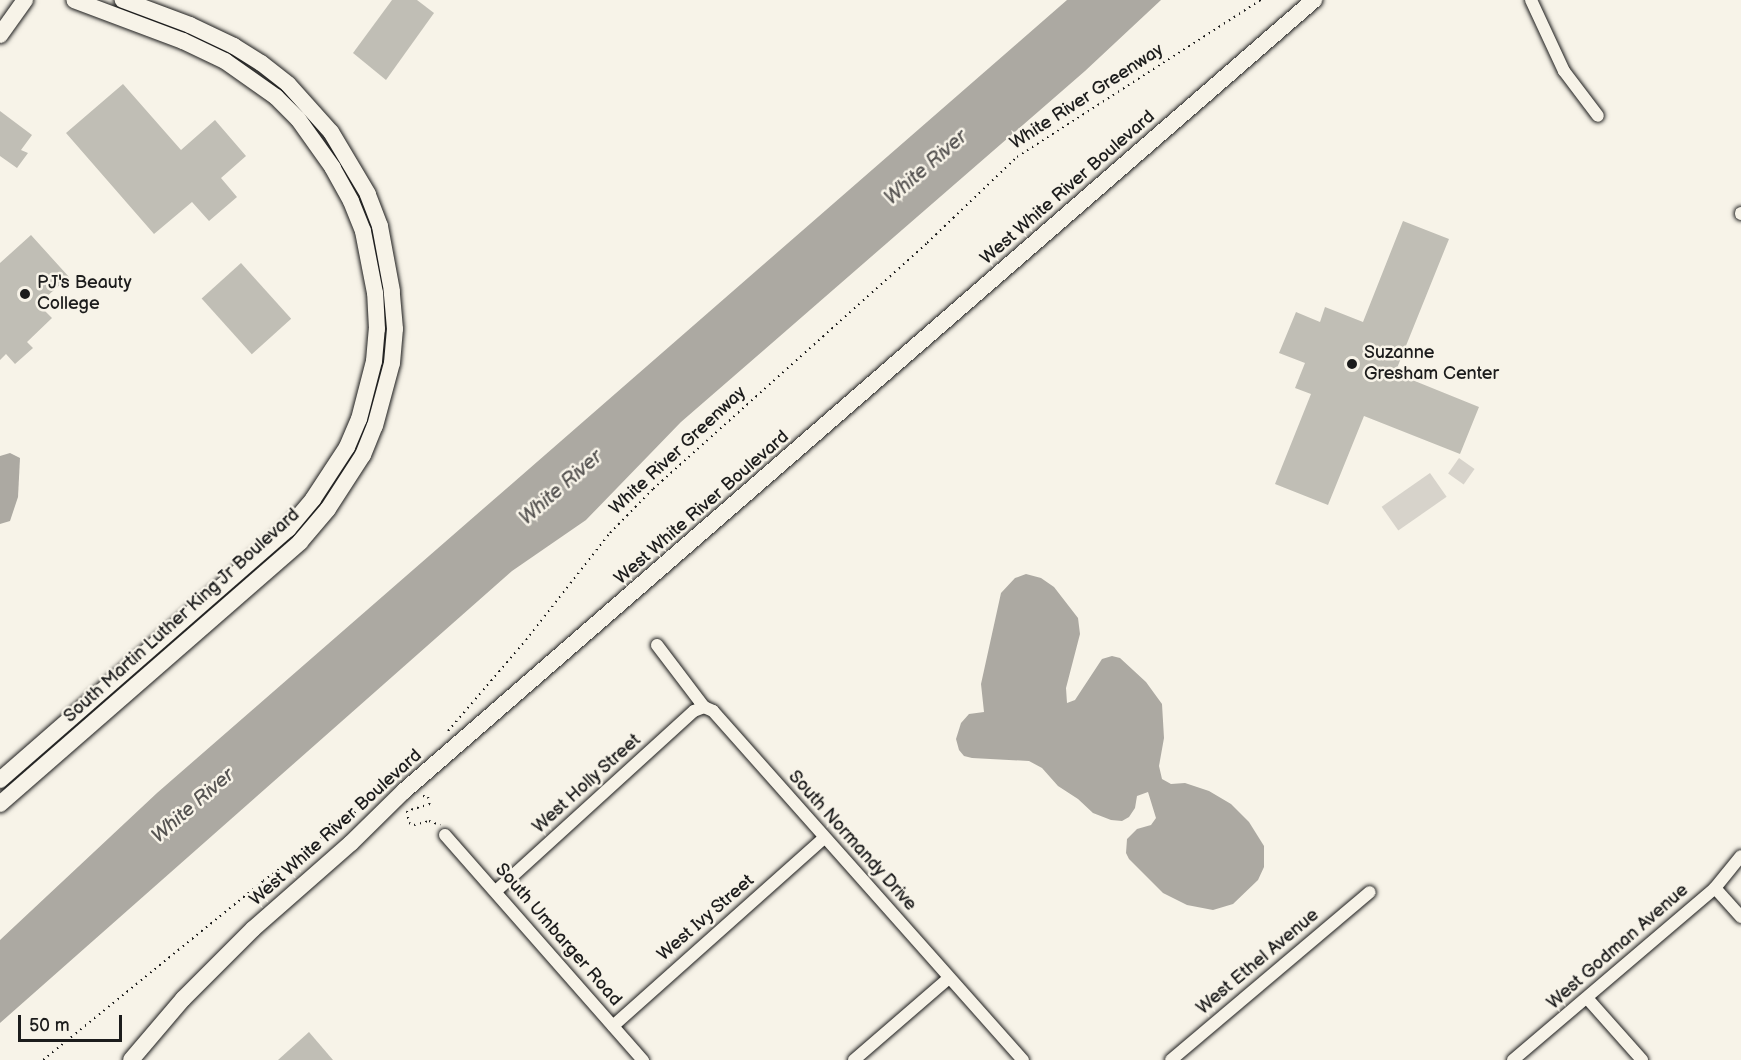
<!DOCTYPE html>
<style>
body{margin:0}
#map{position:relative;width:1741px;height:1060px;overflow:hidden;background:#f7f3e8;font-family:"Balsamiq Sans",sans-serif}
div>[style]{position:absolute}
.green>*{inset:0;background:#d7d3cb;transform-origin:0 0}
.water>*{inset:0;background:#aca9a2}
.building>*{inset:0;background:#c0beb5;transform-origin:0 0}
.path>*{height:2px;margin-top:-1px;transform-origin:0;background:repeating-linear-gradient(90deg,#1c1c1c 0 1.5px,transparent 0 6px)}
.roads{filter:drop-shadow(0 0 2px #1c1c1c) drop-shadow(0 0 2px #1c1c1c)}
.street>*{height:12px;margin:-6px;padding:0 6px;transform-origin:6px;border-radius:6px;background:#f7f3e8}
.secondary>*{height:16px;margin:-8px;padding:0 8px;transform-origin:8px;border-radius:8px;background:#f7f3e8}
.dots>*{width:16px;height:16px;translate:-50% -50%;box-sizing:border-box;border:3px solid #f7f3e8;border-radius:50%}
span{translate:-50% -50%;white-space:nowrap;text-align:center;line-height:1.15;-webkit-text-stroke:5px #f7f3e8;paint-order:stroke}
.street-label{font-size:18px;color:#1c1c1c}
.poi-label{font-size:18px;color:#1c1c1c}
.left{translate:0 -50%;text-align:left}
.water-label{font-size:20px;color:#565452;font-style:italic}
.scale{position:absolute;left:18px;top:1015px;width:104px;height:27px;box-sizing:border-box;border:3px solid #1c1c1c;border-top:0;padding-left:8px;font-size:18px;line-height:21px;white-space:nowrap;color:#1c1c1c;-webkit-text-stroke:4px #f7f3e8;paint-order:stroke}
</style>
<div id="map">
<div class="green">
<i style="left:1459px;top:458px;width:19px;height:19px;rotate:35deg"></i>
<i style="left:1430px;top:473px;width:29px;height:59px;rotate:55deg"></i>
</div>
<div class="water">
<i style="clip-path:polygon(1067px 0,1161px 0,1085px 71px,681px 422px,586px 520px,512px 571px,0 1023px,0 940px,157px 793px)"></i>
<i style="clip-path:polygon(10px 453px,20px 458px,18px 497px,10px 521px,0 524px,0 456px)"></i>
<i style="clip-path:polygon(1026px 574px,1041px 578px,1054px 587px,1078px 618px,1080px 634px,1066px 688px,1067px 703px,1075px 700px,1102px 659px,1112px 656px,1120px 658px,1146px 682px,1162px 704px,1164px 738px,1159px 766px,1162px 779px,1171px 784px,1185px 783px,1209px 791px,1231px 804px,1249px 822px,1264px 846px,1264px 867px,1258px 880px,1233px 904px,1213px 910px,1187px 905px,1163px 893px,1129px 859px,1126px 853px,1127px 839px,1137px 829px,1151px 825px,1156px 818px,1148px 792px,1137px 796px,1135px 808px,1129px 817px,1122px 821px,1111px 820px,1093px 813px,1078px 799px,1058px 786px,1042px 768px,1029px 761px,972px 758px,964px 756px,959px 750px,956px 739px,961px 723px,969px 714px,984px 712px,981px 684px,1001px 593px,1015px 578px)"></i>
</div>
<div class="building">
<i style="clip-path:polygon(392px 0,417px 0,434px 13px,386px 80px,353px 53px)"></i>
<i style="clip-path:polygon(123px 84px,181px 150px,215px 120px,246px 156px,221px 178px,237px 197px,209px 221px,192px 202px,154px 234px,66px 133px)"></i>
<i style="clip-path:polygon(0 111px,32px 135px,21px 150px,28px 153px,17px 168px,0 156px)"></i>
<i style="clip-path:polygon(1403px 221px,1449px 239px,1395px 373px,1479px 407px,1460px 454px,1364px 416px,1328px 505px,1275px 484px,1311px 394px,1295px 388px,1305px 363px,1279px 353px,1296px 312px,1320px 322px,1325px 307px,1363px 322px)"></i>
<i style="clip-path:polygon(31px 235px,69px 277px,38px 304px,52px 318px,27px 342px,33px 348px,15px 364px,6px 354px,0 360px,0 263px)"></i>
<i style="left:241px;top:263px;width:75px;height:53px;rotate:48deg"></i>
<i style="clip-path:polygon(309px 1032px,333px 1060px,278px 1060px)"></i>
</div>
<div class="path">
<i style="left:448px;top:731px;width:120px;rotate:-49.4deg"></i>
<i style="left:526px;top:640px;width:136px;rotate:-51.9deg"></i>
<i style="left:610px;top:533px;width:62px;rotate:-45.7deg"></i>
<i style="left:653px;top:489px;width:368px;rotate:-41.9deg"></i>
<i style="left:927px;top:243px;width:124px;rotate:-43.7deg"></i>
<i style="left:1017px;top:157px;width:290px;rotate:-32.8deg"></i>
<i style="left:423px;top:796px;width:5px;rotate:11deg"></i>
<i style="left:428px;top:797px;width:7px;rotate:74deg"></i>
<i style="left:430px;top:804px;width:24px;rotate:163deg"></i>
<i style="left:407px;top:811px;width:12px;rotate:81deg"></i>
<i style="left:409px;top:823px;width:5px;rotate:22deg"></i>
<i style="left:414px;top:825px;width:16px;rotate:-15deg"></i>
<i style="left:429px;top:821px;width:12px;rotate:20deg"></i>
<i style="left:43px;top:1060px;width:284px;rotate:-39.1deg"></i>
<i style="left:263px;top:881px;width:134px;rotate:-36.8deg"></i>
</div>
<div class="roads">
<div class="street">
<i style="left:1531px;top:0;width:78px;rotate:65.1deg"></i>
<i style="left:1564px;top:71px;width:56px;rotate:52.9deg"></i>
<i style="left:1741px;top:213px;width:1px;rotate:90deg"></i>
<i style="left:657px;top:645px;width:78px;rotate:52.8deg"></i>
<i style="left:704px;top:707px;width:10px;rotate:24deg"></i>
<i style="left:713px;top:711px;width:467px;rotate:48.4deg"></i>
<i style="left:445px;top:835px;width:300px;rotate:48.7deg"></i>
<i style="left:1715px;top:888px;width:39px;rotate:48deg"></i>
<i style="left:496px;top:891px;width:268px;rotate:-42.3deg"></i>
<i style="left:694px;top:711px;width:11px;rotate:-22deg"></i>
<i style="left:1587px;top:998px;width:83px;rotate:48.4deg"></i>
<i style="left:613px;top:1026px;width:283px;rotate:-41.7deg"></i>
<i style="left:854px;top:1060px;width:125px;rotate:-40.8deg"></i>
<i style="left:1171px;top:1060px;width:260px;rotate:-40.2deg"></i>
<i style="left:1513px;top:1060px;width:265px;rotate:-40.4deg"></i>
<i style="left:1715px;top:888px;width:41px;rotate:-50.9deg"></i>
</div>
<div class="secondary">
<i style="left:0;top:35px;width:43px;rotate:-54.5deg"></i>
<i style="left:0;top:780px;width:382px;rotate:-41.1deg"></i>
<i style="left:288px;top:529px;width:39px;rotate:-50deg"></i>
<i style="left:313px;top:499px;width:62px;rotate:-56.8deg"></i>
<i style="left:347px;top:447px;width:30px;rotate:-67deg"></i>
<i style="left:359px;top:419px;width:60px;rotate:-75.5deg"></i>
<i style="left:374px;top:361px;width:32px;rotate:-85deg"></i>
<i style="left:377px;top:329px;width:36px;rotate:-93deg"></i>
<i style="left:375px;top:293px;width:63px;rotate:-101deg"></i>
<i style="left:363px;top:231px;width:32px;rotate:-112deg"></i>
<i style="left:351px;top:201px;width:38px;rotate:-119deg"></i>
<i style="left:333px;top:168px;width:60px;rotate:-125.5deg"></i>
<i style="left:298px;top:119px;width:31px;rotate:-135deg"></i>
<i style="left:276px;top:97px;width:62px;rotate:-144.8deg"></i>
<i style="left:225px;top:61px;width:47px;rotate:-154.5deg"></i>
<i style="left:183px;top:41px;width:116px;rotate:-159.4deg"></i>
<i style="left:0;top:804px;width:398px;rotate:-41.1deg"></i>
<i style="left:300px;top:542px;width:43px;rotate:-49.7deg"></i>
<i style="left:328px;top:509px;width:64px;rotate:-57.1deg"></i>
<i style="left:363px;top:455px;width:31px;rotate:-68deg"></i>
<i style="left:375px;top:426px;width:65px;rotate:-74.9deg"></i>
<i style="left:392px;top:363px;width:34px;rotate:-85deg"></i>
<i style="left:395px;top:329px;width:38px;rotate:-95deg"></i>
<i style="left:392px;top:291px;width:66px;rotate:-100.5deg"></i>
<i style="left:380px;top:226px;width:34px;rotate:-111deg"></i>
<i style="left:368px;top:194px;width:72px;rotate:-120.8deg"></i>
<i style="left:331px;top:132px;width:64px;rotate:-131.9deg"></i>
<i style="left:288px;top:84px;width:34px;rotate:-142deg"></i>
<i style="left:261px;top:63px;width:32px;rotate:-148deg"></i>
<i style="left:234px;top:46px;width:49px;rotate:-154.5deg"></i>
<i style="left:190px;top:25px;width:72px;rotate:-159.5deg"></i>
<i style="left:131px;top:1060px;width:80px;rotate:-49.6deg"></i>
<i style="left:183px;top:999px;width:99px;rotate:-45deg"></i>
<i style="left:253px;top:929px;width:130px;rotate:-41.3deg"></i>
<i style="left:351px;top:843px;width:74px;rotate:-44.5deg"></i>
<i style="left:404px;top:791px;width:1206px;rotate:-41deg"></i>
</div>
</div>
<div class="dots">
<i style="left:25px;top:294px;background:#1c1c1c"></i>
<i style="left:1352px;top:364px;background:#1c1c1c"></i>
</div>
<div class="street-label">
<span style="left:1087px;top:97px;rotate:-33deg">White River Greenway</span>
<span style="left:1068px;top:188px;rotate:-41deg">West White River Boulevard</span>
<span style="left:678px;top:451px;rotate:-43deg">White River Greenway</span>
<span style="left:702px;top:508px;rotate:-41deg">West White River Boulevard</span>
<span style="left:182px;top:616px;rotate:-42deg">South Martin Luther King Jr Boulevard</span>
<span style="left:587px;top:784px;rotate:-42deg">West Holly Street</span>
<span style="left:336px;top:828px;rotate:-42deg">West White River Boulevard</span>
<span style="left:852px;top:841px;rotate:48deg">South Normandy Drive</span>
<span style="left:706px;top:918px;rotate:-41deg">West Ivy Street</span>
<span style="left:558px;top:935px;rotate:49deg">South Umbarger Road</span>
<span style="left:1618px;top:947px;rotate:-41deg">West Godman Avenue</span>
<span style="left:1258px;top:962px;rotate:-40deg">West Ethel Avenue</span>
</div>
<div class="poi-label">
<span class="left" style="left:37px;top:294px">PJ's Beauty<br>College</span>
<span class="left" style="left:1364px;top:364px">Suzanne<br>Gresham Center</span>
</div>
<div class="water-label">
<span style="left:926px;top:168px;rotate:-41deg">White River</span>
<span style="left:561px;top:488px;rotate:-41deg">White River</span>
<span style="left:193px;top:806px;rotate:-41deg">White River</span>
</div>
<div class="scale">50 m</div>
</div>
